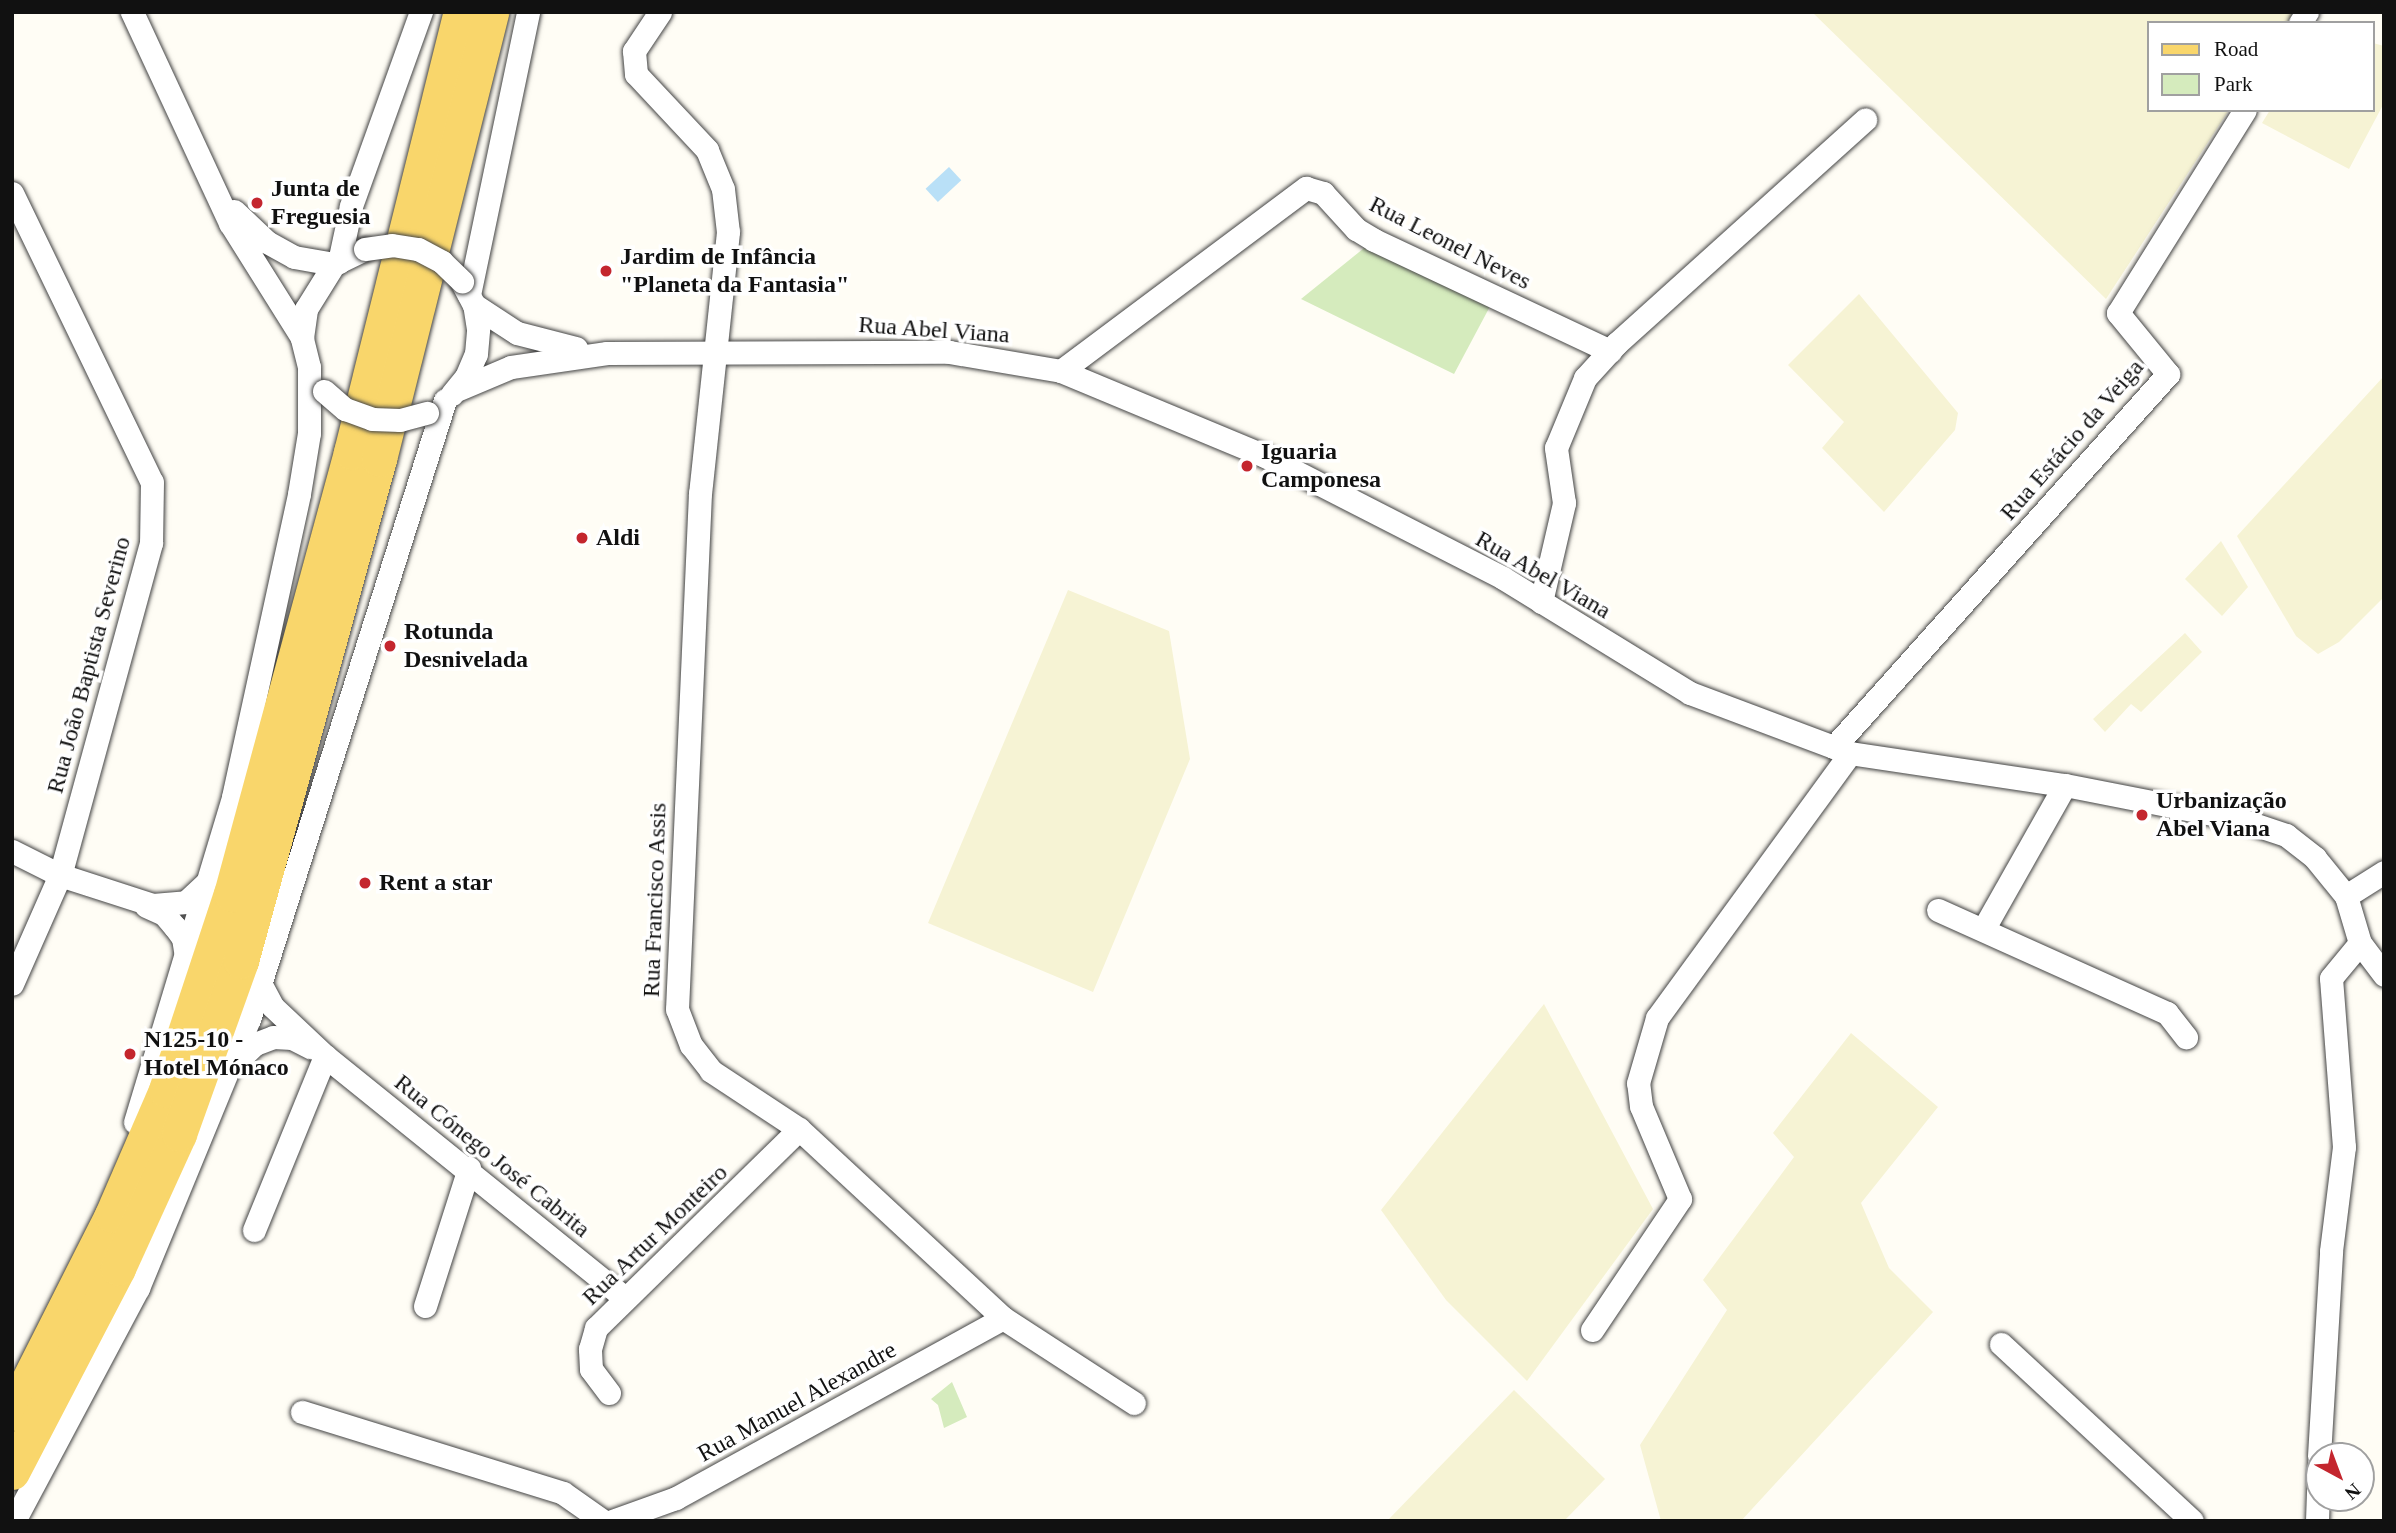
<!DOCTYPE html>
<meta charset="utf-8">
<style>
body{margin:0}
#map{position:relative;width:2396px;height:1533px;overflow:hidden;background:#fffdf5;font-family:"Times New Roman",serif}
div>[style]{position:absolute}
.farmland>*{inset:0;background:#f6f3d4}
.green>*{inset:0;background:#d5ebbd}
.water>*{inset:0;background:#b9e0f7;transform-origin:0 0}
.roads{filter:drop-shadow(0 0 2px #444) drop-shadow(0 0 2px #444)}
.minor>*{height:23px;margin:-11.5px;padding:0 11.5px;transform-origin:11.5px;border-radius:11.5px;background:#fff}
.primary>*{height:35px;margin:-17.5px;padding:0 17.5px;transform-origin:17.5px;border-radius:17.5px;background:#f9d66b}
.bridges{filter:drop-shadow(0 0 2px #444) drop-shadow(0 0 2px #444)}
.minor-bridge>*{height:23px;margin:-11.5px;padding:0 11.5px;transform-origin:11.5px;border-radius:11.5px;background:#fff}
.dots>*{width:19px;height:19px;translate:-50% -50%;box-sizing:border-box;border:4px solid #fff;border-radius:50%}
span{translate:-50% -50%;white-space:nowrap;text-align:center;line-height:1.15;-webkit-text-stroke:7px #fff;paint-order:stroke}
.poi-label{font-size:24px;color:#111;font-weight:700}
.left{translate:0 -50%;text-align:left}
.street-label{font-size:24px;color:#111}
.frame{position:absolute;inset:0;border:14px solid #111;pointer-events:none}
.legend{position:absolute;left:2147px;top:21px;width:228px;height:91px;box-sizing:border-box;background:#fff;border:2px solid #a0a0a0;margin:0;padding:9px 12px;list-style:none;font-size:21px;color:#111}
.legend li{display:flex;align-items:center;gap:14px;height:35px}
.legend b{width:35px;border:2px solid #a0a0a0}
.north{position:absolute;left:2305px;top:1442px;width:70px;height:70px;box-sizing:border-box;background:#fff;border:2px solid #a0a0a0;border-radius:50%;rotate:139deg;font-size:19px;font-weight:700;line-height:28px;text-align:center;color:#111}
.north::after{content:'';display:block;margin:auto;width:24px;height:32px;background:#c4262e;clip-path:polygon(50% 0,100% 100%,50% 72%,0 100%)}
</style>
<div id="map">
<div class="farmland">
<i style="clip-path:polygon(1812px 12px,2293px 12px,2287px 23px,2149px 23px,2149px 110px,2229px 110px,2106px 299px)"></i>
<i style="clip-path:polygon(2373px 43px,2384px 46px,2384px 103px,2349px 169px,2262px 123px,2270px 110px,2373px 110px)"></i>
<i style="clip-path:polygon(1859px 294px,1958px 413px,1955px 430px,1884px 512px,1822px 448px,1844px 422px,1788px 365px)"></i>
<i style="clip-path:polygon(2384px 376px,2384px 597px,2339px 642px,2318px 654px,2296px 636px,2237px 536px)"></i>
<i style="clip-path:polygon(2221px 541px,2248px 587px,2222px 616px,2185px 579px)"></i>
<i style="clip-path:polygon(1068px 590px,1169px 631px,1190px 759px,1093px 992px,928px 923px)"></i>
<i style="clip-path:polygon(2185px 633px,2202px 652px,2141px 712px,2131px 704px,2105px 732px,2093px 719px)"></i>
<i style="clip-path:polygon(1544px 1004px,1653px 1209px,1527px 1381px,1446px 1300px,1381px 1210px)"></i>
<i style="clip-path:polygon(1851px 1033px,1938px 1107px,1861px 1203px,1889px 1268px,1933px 1312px,1741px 1521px,1661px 1521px,1640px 1445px,1727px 1310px,1703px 1280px,1794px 1157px,1773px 1133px)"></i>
<i style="clip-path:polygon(1514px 1390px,1605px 1479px,1564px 1521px,1387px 1521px)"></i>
</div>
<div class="green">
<i style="clip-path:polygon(1374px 240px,1495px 297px,1454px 374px,1301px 299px)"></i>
<i style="clip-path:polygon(952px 1382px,967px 1417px,944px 1428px,938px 1405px,931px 1399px)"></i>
</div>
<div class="water">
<i style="left:949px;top:167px;width:18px;height:32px;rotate:47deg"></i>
</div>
<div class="roads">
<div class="minor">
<i style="left:132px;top:12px;width:233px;rotate:65.1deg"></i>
<i style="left:230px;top:223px;width:136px;rotate:57.9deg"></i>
<i style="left:660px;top:12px;width:47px;rotate:123.7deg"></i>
<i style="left:634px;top:51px;width:23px;rotate:85deg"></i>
<i style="left:636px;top:74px;width:104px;rotate:46.9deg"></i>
<i style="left:707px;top:150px;width:42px;rotate:67.7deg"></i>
<i style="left:723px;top:189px;width:43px;rotate:83.4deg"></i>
<i style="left:728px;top:232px;width:262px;rotate:96.1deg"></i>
<i style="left:700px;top:493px;width:517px;rotate:92.55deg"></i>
<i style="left:677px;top:1009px;width:39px;rotate:69deg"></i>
<i style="left:691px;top:1045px;width:33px;rotate:52deg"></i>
<i style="left:711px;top:1071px;width:105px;rotate:33.4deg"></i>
<i style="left:799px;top:1129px;width:278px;rotate:42.8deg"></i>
<i style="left:1003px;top:1318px;width:156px;rotate:33deg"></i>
<i style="left:2300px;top:23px;width:13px;rotate:-58deg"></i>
<i style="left:12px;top:193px;width:321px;rotate:64.2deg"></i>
<i style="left:152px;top:482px;width:61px;rotate:90.9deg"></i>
<i style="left:151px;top:543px;width:344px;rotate:105.3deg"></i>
<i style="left:60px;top:875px;width:119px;rotate:113.8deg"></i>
<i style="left:234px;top:211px;width:45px;rotate:43.2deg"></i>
<i style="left:267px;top:242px;width:31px;rotate:29deg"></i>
<i style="left:294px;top:257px;width:41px;rotate:9.9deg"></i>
<i style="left:339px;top:262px;width:57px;rotate:-77.9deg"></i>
<i style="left:351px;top:206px;width:206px;rotate:-70.2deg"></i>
<i style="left:469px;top:295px;width:289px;rotate:-78.2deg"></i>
<i style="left:474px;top:305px;width:51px;rotate:33.1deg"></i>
<i style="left:517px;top:333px;width:61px;rotate:14.3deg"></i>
<i style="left:1061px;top:371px;width:306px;rotate:-36.8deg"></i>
<i style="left:1306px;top:188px;width:18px;rotate:16deg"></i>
<i style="left:1323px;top:193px;width:49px;rotate:47.5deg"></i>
<i style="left:1356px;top:229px;width:21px;rotate:31deg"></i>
<i style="left:1374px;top:240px;width:261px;rotate:25.2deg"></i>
<i style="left:459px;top:389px;width:56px;rotate:-22.9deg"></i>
<i style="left:511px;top:367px;width:97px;rotate:-8.3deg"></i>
<i style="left:607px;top:353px;width:342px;rotate:-0.2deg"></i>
<i style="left:949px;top:352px;width:114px;rotate:9.6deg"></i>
<i style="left:1061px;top:371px;width:221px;rotate:22.6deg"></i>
<i style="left:1265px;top:456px;width:267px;rotate:27.1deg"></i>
<i style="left:1503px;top:578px;width:220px;rotate:31.6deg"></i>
<i style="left:1690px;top:693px;width:171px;rotate:20.6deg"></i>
<i style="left:1850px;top:753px;width:217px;rotate:8.5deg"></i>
<i style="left:2065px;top:785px;width:176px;rotate:11.1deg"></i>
<i style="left:2238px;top:819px;width:51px;rotate:18.4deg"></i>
<i style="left:2286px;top:835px;width:37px;rotate:38deg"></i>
<i style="left:2315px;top:858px;width:49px;rotate:50.8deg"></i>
<i style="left:2346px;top:896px;width:49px;rotate:73.4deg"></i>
<i style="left:2360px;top:943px;width:40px;rotate:53deg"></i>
<i style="left:452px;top:394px;width:22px;rotate:-51deg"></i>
<i style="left:466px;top:377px;width:25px;rotate:-67deg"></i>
<i style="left:476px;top:354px;width:25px;rotate:-85deg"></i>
<i style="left:478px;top:329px;width:24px;rotate:-99deg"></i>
<i style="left:474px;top:305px;width:26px;rotate:-118deg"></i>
<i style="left:1541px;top:602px;width:102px;rotate:-76.9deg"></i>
<i style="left:1564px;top:503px;width:56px;rotate:-98.3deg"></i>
<i style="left:1556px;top:448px;width:76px;rotate:-67.5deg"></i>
<i style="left:1585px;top:378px;width:47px;rotate:-47.6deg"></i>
<i style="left:1617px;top:343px;width:334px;rotate:-42deg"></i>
<i style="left:1834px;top:747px;width:501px;rotate:-48.16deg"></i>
<i style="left:2168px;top:374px;width:79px;rotate:-129.3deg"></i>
<i style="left:2118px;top:313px;width:239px;rotate:-58deg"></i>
<i style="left:12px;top:851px;width:54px;rotate:26.6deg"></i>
<i style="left:60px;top:875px;width:98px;rotate:17.9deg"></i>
<i style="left:153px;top:905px;width:33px;rotate:-5deg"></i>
<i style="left:186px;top:902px;width:33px;rotate:-43deg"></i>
<i style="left:2346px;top:896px;width:45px;rotate:-32.3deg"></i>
<i style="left:146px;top:906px;width:20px;rotate:24deg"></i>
<i style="left:164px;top:914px;width:17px;rotate:50deg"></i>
<i style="left:175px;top:927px;width:14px;rotate:54deg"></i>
<i style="left:183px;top:938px;width:20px;rotate:81deg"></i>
<i style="left:1938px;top:910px;width:251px;rotate:24.2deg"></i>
<i style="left:2167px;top:1013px;width:31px;rotate:52deg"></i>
<i style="left:1984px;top:928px;width:164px;rotate:-60.5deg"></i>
<i style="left:260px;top:983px;width:26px;rotate:62deg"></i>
<i style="left:272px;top:1006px;width:73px;rotate:43.3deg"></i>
<i style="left:325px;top:1056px;width:385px;rotate:38.9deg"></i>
<i style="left:234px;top:1064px;width:29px;rotate:-44deg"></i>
<i style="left:255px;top:1044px;width:19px;rotate:-21deg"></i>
<i style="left:273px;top:1037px;width:19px;rotate:3deg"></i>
<i style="left:292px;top:1038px;width:20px;rotate:27deg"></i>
<i style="left:135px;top:1122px;width:339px;rotate:-73.2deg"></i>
<i style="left:233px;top:797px;width:310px;rotate:-77.7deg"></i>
<i style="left:299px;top:494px;width:62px;rotate:-80.7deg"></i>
<i style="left:309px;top:433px;width:66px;rotate:-90deg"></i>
<i style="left:309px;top:367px;width:30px;rotate:-104deg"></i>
<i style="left:302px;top:338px;width:29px;rotate:-82deg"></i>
<i style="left:306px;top:309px;width:53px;rotate:-58.1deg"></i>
<i style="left:334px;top:264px;width:34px;rotate:-26deg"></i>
<i style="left:254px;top:1230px;width:188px;rotate:-67.8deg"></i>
<i style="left:425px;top:1306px;width:145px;rotate:-72.3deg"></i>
<i style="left:1592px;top:1330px;width:158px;rotate:-56.1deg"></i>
<i style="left:1680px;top:1199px;width:101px;rotate:-112.8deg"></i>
<i style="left:1641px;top:1106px;width:23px;rotate:-97deg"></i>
<i style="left:1638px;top:1083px;width:68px;rotate:-73.7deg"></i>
<i style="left:1657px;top:1018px;width:328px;rotate:-53.9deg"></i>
<i style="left:2001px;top:1344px;width:260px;rotate:42.8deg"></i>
<i style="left:609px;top:1393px;width:30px;rotate:-127deg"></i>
<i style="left:591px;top:1369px;width:20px;rotate:-93deg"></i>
<i style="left:590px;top:1349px;width:22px;rotate:-74deg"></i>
<i style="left:596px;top:1328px;width:284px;rotate:-44.4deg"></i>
<i style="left:302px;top:1412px;width:273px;rotate:17.2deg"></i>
<i style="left:563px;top:1493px;width:49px;rotate:35deg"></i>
<i style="left:2319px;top:1456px;width:205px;rotate:-86.6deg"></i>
<i style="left:2331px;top:1251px;width:105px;rotate:-82.9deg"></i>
<i style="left:2344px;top:1147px;width:169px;rotate:-94.4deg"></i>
<i style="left:2331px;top:978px;width:45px;rotate:-50.4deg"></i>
<i style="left:14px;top:1521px;width:264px;rotate:-62deg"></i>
<i style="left:138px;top:1288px;width:291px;rotate:-67.6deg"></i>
<i style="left:249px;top:1019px;width:649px;rotate:-72.43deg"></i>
<i style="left:612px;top:1521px;width:68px;rotate:-19.8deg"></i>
<i style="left:676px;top:1498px;width:373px;rotate:-28.8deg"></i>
<i style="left:2317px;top:1521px;width:57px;rotate:-88deg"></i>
</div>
<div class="primary">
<i style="left:12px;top:1413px;width:222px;rotate:-63.2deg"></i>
<i style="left:112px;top:1215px;width:136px;rotate:-66.6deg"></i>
<i style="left:166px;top:1090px;width:206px;rotate:-71.7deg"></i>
<i style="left:231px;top:894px;width:458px;rotate:-74.8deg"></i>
<i style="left:351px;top:452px;width:454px;rotate:-76deg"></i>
<i style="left:12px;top:1472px;width:230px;rotate:-62.5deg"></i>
<i style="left:118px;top:1268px;width:147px;rotate:-65.5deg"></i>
<i style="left:179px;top:1134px;width:184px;rotate:-70.3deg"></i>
<i style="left:241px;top:961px;width:521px;rotate:-74.63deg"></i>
<i style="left:379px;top:459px;width:461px;rotate:-75.9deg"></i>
</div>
</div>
<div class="bridges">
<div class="minor-bridge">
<i style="left:365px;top:249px;width:27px;rotate:-8deg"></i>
<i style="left:392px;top:245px;width:26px;rotate:9deg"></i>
<i style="left:418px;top:249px;width:27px;rotate:28deg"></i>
<i style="left:442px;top:262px;width:28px;rotate:44deg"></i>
<i style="left:324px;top:391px;width:28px;rotate:41deg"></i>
<i style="left:345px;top:409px;width:29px;rotate:20deg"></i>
<i style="left:372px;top:419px;width:28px;rotate:2deg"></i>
<i style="left:400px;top:420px;width:28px;rotate:-15deg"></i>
</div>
</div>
<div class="dots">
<i style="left:257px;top:203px;background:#c4262e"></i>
<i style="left:606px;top:271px;background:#c4262e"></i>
<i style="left:1247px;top:466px;background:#c4262e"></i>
<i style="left:582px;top:538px;background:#c4262e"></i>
<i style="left:390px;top:646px;background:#c4262e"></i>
<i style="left:2142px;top:815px;background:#c4262e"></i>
<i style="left:365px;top:883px;background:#c4262e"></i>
<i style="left:130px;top:1054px;background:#c4262e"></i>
</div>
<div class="poi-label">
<span class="left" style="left:271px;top:203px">Junta de<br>Freguesia</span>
<span class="left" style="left:620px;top:271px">Jardim de Infância<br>"Planeta da Fantasia"</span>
<span class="left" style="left:1261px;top:466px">Iguaria<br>Camponesa</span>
<span class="left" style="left:596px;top:538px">Aldi</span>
<span class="left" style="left:404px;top:646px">Rotunda<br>Desnivelada</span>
<span class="left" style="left:2156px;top:815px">Urbanização<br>Abel Viana</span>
<span class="left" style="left:379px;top:883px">Rent a star</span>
<span class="left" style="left:144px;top:1054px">N125-10 -<br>Hotel Mónaco</span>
</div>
<div class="street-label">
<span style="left:1450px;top:243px;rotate:27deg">Rua Leonel Neves</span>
<span style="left:934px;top:330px;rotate:4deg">Rua Abel Viana</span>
<span style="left:2072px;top:440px;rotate:-49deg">Rua Estácio da Veiga</span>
<span style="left:1543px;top:575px;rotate:30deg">Rua Abel Viana</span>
<span style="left:89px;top:665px;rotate:-75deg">Rua João Baptista Severino</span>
<span style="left:655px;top:900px;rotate:-88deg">Rua Francisco Assis</span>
<span style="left:492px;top:1156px;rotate:39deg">Rua Cónego José Cabrita</span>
<span style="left:655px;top:1235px;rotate:-44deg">Rua Artur Monteiro</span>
<span style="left:797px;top:1402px;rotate:-29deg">Rua Manuel Alexandre</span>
</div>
<div class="frame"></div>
<ul class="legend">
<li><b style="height:9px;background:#f9d66b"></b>Road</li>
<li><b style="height:19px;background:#d5ebbd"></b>Park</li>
</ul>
<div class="north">N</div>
</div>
